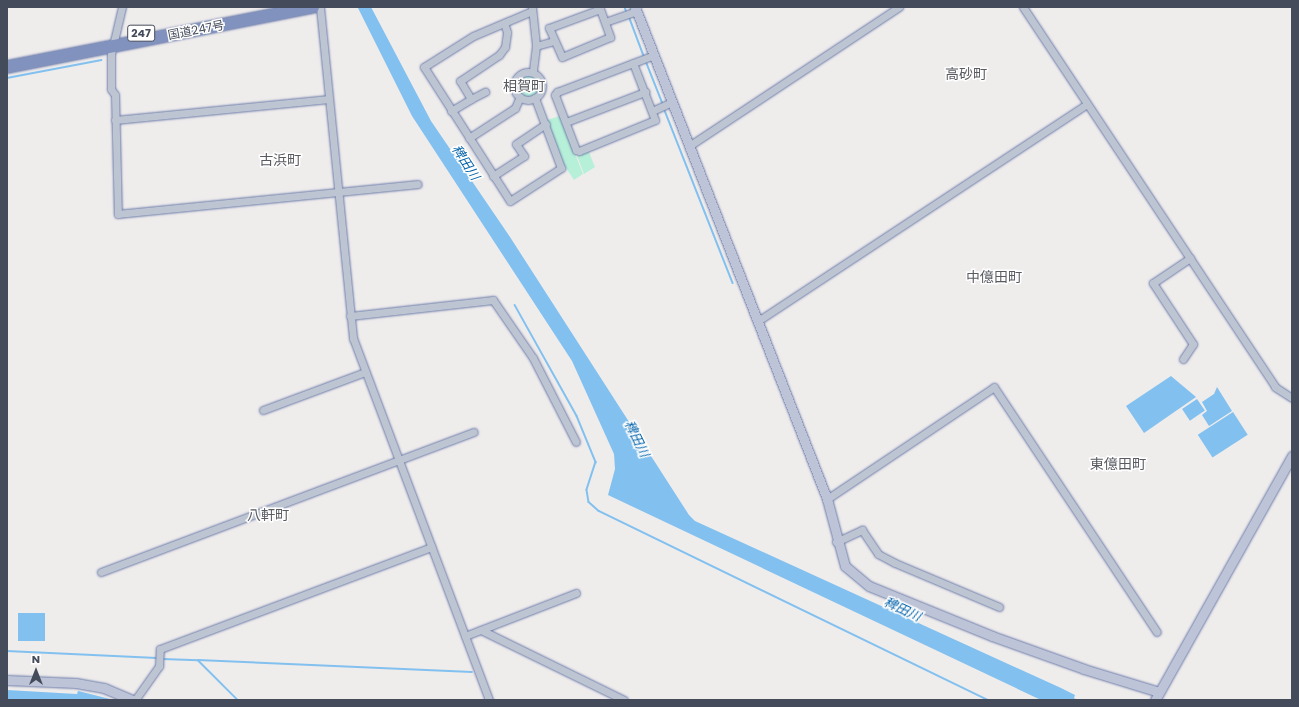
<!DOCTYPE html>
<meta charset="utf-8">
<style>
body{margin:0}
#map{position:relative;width:1299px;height:707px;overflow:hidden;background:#efecec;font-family:Poppins,"Noto Sans JP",sans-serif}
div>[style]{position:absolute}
.green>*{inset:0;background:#b7f0d9}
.round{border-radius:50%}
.water>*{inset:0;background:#82c1ef;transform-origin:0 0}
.stream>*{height:1.5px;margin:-0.75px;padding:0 0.75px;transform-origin:0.75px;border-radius:0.75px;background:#82c1ef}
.roads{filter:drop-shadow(0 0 1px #6c7daa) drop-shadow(0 0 1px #6c7daa)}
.street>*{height:7px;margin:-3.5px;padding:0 3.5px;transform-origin:3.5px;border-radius:3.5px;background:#bec5d2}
.street>.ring{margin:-3.5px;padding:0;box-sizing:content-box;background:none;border:7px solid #bec5d2;border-radius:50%}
.secondary>*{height:9px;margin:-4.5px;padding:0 4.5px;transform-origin:4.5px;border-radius:4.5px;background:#bdc4d7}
.highway>*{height:12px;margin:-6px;padding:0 6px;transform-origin:6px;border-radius:6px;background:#8192be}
span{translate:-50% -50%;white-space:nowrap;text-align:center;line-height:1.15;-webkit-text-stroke:3px #fff;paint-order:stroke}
.shield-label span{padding:1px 3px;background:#fff;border:1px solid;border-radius:3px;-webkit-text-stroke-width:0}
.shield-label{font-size:11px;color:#444b5a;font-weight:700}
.street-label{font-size:12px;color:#444b5a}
.water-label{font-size:13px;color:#0665ab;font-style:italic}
.quarter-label{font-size:14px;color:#595b61}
.frame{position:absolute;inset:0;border:8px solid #444b5a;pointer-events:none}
.north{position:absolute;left:16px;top:651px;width:40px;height:40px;-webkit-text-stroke:3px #fff;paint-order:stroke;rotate:0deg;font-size:11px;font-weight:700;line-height:16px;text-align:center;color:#444b5a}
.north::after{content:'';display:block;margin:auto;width:14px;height:18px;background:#444b5a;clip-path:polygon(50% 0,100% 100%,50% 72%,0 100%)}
</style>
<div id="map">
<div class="green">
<i class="round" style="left:516px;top:73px;width:24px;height:24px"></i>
<i style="clip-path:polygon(560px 116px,583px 174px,574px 180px,564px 165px,547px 120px)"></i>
<i style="clip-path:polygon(588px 150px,595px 167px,584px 174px,577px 156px)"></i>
</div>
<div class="water">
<i style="clip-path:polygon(371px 7px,431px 121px,510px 237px,689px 515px,695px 521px,1061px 688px,1075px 695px,1074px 698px,1077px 700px,1041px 700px,608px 495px,615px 469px,614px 454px,572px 361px,412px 116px,358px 8px)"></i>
<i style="clip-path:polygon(1171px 376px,1196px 397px,1144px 433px,1126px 406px)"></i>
<i style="clip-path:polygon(1217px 387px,1232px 411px,1209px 426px,1202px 415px,1207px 411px,1202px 402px,1214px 394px)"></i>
<i style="left:1197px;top:399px;width:14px;height:18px;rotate:56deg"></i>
<i style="left:1233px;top:412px;width:27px;height:42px;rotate:57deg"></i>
<i style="left:18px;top:613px;width:27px;height:28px"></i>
<i style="clip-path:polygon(7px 690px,77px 694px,78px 691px,114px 700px,7px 700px)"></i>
</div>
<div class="stream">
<i style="left:625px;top:7px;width:6px;rotate:72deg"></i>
<i style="left:629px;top:16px;width:43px;rotate:69.4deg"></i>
<i style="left:646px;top:61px;width:46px;rotate:68.4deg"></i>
<i style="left:7px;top:78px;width:96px;rotate:-10.8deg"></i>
<i style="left:664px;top:108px;width:188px;rotate:68.5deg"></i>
<i style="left:515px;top:305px;width:127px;rotate:60.8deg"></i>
<i style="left:577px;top:416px;width:50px;rotate:67.6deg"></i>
<i style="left:596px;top:462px;width:29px;rotate:108deg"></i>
<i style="left:587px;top:490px;width:12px;rotate:81deg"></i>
<i style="left:589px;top:502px;width:13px;rotate:42deg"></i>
<i style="left:599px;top:511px;width:433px;rotate:25.9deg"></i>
<i style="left:7px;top:651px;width:150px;rotate:2.7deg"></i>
<i style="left:163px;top:659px;width:35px;rotate:2deg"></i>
<i style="left:198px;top:660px;width:57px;rotate:45deg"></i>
<i style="left:198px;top:660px;width:274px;rotate:2.5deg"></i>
</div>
<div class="roads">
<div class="street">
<i style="left:122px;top:7px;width:48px;rotate:103.2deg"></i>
<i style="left:111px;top:54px;width:35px;rotate:90deg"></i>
<i style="left:111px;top:89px;width:7px;rotate:56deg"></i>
<i style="left:115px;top:95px;width:119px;rotate:88.6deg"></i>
<i style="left:118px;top:214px;width:301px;rotate:-5.7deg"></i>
<i style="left:320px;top:7px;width:333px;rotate:84.3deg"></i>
<i style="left:353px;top:338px;width:387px;rotate:69.4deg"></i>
<i style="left:532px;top:7px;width:39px;rotate:84deg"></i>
<i style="left:536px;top:46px;width:26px;rotate:97deg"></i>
<i style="left:1023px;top:7px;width:456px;rotate:56.4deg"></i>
<i style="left:1275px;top:387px;width:20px;rotate:33deg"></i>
<i style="left:600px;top:9px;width:30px;rotate:70deg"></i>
<i style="left:610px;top:37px;width:52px;rotate:157.4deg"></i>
<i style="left:562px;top:57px;width:32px;rotate:-114deg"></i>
<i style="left:549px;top:28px;width:54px;rotate:-20.4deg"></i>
<i style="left:532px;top:11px;width:64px;rotate:157deg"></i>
<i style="left:473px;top:36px;width:58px;rotate:147.7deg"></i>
<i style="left:424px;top:67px;width:159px;rotate:57.3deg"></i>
<i style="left:510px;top:201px;width:61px;rotate:-32.9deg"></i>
<i style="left:561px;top:168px;width:75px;rotate:-110.4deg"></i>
<i style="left:605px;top:22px;width:34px;rotate:-19deg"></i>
<i style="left:536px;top:46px;width:19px;rotate:-16deg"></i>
<i style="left:633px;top:63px;width:61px;rotate:68.9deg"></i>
<i style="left:655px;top:120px;width:82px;rotate:157.8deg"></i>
<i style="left:579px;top:151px;width:3px;rotate:-162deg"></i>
<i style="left:576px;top:150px;width:59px;rotate:-110.9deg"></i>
<i style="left:555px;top:95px;width:4px;rotate:-56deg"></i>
<i style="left:557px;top:92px;width:104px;rotate:-20.9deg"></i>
<i class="ring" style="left:514px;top:72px;width:21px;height:21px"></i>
<i style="left:471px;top:99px;width:16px;rotate:-27deg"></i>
<i style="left:451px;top:111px;width:23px;rotate:-31deg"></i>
<i style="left:471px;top:99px;width:21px;rotate:-121deg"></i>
<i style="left:460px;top:81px;width:47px;rotate:-33.7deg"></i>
<i style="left:499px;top:55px;width:10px;rotate:-53deg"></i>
<i style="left:505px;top:47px;width:15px;rotate:-82deg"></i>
<i style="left:507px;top:32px;width:9px;rotate:-108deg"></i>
<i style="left:652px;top:111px;width:22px;rotate:-24deg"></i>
<i style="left:115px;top:120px;width:215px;rotate:-5.6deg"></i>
<i style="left:566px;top:122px;width:85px;rotate:-20.8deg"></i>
<i style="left:469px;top:138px;width:55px;rotate:-33.1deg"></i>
<i style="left:515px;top:108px;width:12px;rotate:-66deg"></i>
<i style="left:689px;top:146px;width:252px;rotate:-33.5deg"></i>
<i style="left:493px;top:176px;width:37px;rotate:-33deg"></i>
<i style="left:524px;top:156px;width:14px;rotate:-124deg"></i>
<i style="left:516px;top:144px;width:36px;rotate:-34deg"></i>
<i style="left:350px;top:316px;width:144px;rotate:-6.4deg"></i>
<i style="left:493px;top:300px;width:70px;rotate:55.4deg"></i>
<i style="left:533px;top:358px;width:94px;rotate:62.9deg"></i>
<i style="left:758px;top:321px;width:394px;rotate:-33.4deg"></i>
<i style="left:1183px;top:359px;width:18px;rotate:-56deg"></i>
<i style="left:1193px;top:344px;width:73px;rotate:-123.3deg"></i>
<i style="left:1153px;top:283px;width:45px;rotate:-34deg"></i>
<i style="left:263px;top:410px;width:109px;rotate:-20.4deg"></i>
<i style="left:827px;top:499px;width:201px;rotate:-33.8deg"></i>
<i style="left:994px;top:387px;width:294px;rotate:56.4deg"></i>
<i style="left:836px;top:542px;width:29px;rotate:-25deg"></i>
<i style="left:862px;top:530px;width:29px;rotate:56deg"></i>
<i style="left:878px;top:554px;width:19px;rotate:28deg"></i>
<i style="left:895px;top:563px;width:113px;rotate:22.9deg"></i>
<i style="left:101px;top:572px;width:398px;rotate:-20.6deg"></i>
<i style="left:481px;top:630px;width:159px;rotate:26.1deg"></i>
<i style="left:465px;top:636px;width:119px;rotate:-21.2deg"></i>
<i style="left:135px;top:700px;width:42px;rotate:-54.8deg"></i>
<i style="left:159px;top:666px;width:17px;rotate:-87deg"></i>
<i style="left:160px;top:649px;width:290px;rotate:-20.6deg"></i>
</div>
<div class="secondary">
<i style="left:635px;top:7px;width:528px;rotate:68.68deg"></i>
<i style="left:827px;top:499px;width:69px;rotate:75deg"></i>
<i style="left:845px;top:566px;width:31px;rotate:40deg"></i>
<i style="left:869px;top:586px;width:133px;rotate:22.1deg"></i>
<i style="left:992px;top:636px;width:98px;rotate:19.7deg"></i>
<i style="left:1084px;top:669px;width:78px;rotate:17deg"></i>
<i style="left:7px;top:680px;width:69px;rotate:2.5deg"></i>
<i style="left:76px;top:683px;width:28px;rotate:10deg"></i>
<i style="left:104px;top:688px;width:30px;rotate:23deg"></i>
<i style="left:1155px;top:700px;width:280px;rotate:-60.7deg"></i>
</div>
<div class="highway">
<i style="left:7px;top:67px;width:312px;rotate:-11.1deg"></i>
</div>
</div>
<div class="shield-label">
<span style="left:141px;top:33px">247</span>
</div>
<div class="street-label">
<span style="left:196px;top:30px;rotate:-11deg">国道247号</span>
</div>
<div class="water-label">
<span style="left:465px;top:163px;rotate:57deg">稗田川</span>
<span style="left:636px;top:439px;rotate:64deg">稗田川</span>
<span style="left:902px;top:610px;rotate:25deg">稗田川</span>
</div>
<div class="quarter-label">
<span style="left:966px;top:74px">高砂町</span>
<span style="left:524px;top:86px">相賀町</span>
<span style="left:280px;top:160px">古浜町</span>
<span style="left:994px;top:277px">中億田町</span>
<span style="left:1118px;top:464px">東億田町</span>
<span style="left:268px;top:515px">八軒町</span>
</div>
<div class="frame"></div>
<div class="north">N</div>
</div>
